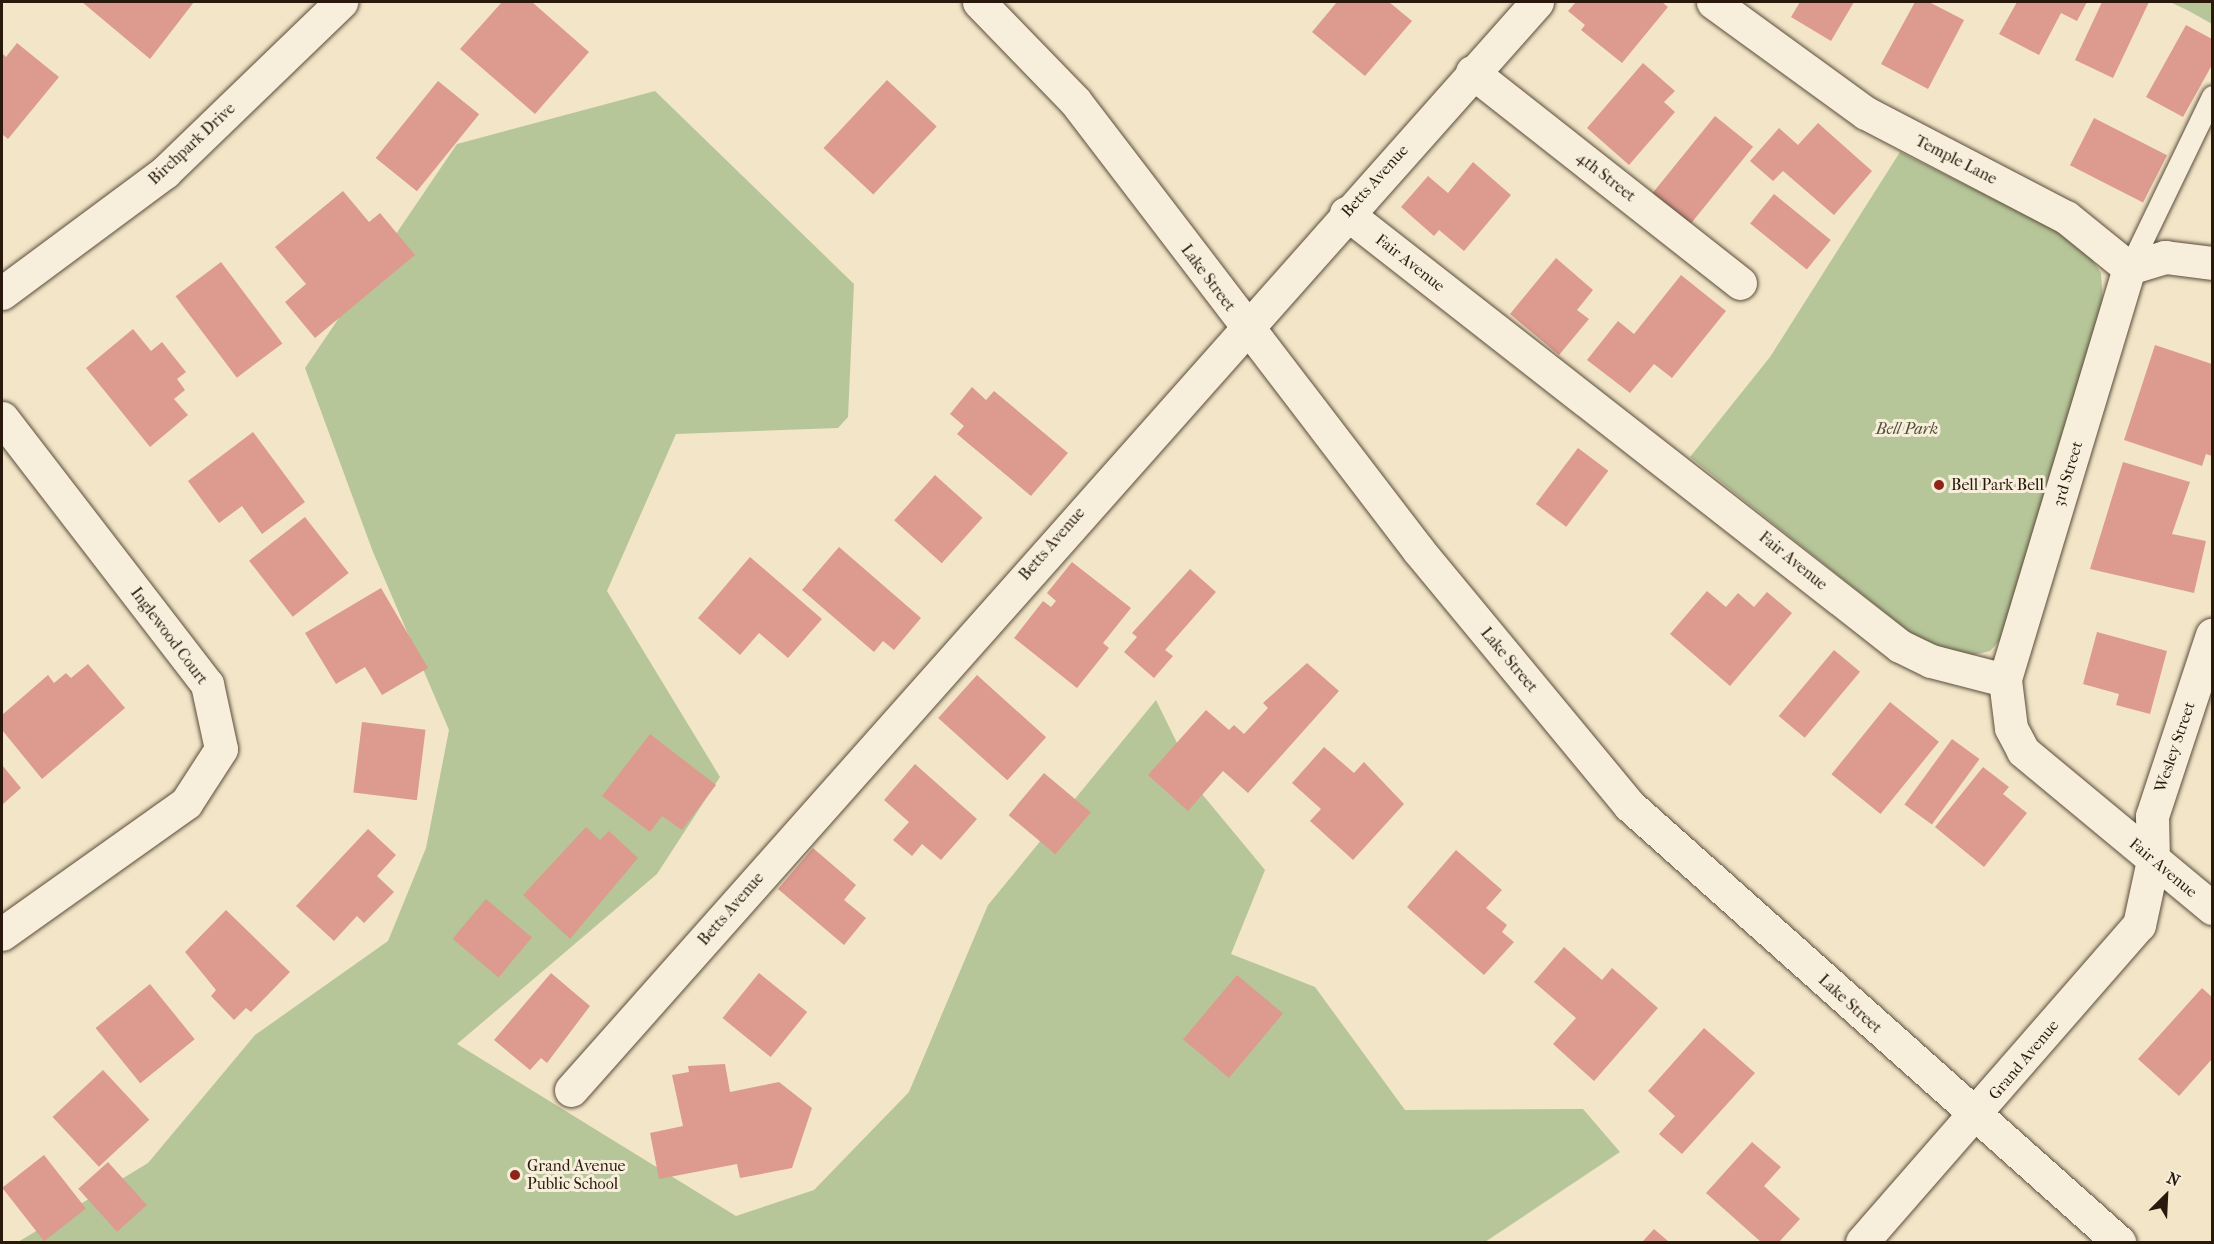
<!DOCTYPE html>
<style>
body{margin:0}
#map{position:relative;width:2214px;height:1244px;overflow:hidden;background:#f3e6c8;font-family:"IM FELL French Canon",serif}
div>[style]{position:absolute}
.green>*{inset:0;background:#b6c699}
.building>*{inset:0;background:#dd9a8f;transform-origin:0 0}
.roads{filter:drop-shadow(0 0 2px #5b4c3b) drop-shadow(0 0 2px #5b4c3b)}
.service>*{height:21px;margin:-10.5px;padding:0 10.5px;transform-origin:10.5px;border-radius:10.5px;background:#f7efdb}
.minor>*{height:33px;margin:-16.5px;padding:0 16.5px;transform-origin:16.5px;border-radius:16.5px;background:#f7efdb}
.tertiary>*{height:33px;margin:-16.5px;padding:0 16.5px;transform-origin:16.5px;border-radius:16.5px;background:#f7efdb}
.dots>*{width:16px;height:16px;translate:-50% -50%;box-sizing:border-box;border:3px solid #f7efdb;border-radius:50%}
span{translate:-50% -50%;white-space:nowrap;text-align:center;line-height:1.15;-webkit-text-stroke:6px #f7efdb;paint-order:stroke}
.street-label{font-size:16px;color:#28190c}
.park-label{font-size:16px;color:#534d36;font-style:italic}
.poi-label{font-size:16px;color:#28190c}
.left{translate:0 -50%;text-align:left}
.frame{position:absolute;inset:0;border:3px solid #28190c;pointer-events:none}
.north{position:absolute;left:2136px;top:1166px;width:60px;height:60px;-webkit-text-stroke:4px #f7efdb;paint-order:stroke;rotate:24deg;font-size:16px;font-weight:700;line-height:24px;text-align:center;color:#28190c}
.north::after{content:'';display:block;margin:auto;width:21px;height:27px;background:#28190c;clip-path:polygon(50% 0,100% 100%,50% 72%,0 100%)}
</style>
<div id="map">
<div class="green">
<i style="clip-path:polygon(2170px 2px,2212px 2px,2212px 24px,2189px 11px)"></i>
<i style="clip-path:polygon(655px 91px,854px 284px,848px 417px,838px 428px,676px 434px,607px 591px,720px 777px,657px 874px,457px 1044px,736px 1216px,814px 1190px,909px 1092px,988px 905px,1156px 700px,1202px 794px,1265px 870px,1231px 954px,1315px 987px,1405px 1110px,1583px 1109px,1620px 1152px,1485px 1242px,18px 1242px,148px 1163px,255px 1035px,388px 941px,426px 848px,449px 730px,373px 552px,305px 368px,457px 144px)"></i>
<i style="clip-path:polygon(1900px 152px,2080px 242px,2101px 273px,2103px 303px,2011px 628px,1990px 651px,1969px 656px,1917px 638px,1690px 457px,1770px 357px)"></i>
</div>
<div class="building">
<i style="clip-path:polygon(82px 2px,194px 2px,150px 59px)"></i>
<i style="clip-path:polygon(502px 2px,532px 2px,589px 52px,535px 114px,460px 49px)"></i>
<i style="clip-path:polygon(1337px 2px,1389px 2px,1412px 21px,1365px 76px,1312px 32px)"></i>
<i style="clip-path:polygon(1576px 2px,1662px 2px,1668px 7px,1622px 63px,1581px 30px,1585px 25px,1568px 11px)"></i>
<i style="clip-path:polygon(1800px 2px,1854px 2px,1831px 41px,1791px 17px)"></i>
<i style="clip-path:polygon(1915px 2px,1929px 2px,1964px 20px,1928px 89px,1881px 64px)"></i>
<i style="clip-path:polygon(2017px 2px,2087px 2px,2077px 21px,2061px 13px,2039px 55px,1999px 34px)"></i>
<i style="clip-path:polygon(2102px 2px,2149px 2px,2113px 78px,2075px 60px)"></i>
<i style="clip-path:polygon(2186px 25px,2212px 39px,2212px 65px,2183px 117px,2146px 97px)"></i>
<i style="clip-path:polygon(17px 43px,59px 77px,8px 139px,2px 134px,2px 53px,6px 57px)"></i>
<i style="clip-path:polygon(1643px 63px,1675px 91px,1664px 102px,1675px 112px,1629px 165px,1587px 128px)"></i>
<i style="left:887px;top:80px;width:68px;height:93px;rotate:43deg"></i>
<i style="left:438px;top:81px;width:53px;height:99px;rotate:39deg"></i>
<i style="left:1715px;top:116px;width:49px;height:100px;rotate:39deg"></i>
<i style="left:2094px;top:118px;width:82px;height:53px;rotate:27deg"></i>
<i style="clip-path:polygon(1818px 123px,1872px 171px,1834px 215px,1783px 171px,1773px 181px,1750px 161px,1779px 128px,1798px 145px)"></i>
<i style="clip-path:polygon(1473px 162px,1511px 195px,1464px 251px,1439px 230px,1434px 236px,1401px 207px,1428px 176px,1448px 193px)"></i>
<i style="clip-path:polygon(343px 191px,369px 222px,380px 213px,415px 255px,315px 338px,285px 302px,306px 284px,275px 247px)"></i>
<i style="left:1774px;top:194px;width:73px;height:38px;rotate:39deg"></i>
<i style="clip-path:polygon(1556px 258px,1593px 290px,1577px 310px,1589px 319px,1559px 355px,1510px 314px)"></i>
<i style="left:221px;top:262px;width:102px;height:57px;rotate:53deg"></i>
<i style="clip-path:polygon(1681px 275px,1726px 311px,1672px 378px,1654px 364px,1630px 393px,1587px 360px,1618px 321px,1634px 334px)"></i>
<i style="clip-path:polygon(133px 329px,151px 351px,162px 342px,186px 372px,177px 379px,185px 390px,174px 399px,188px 415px,150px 447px,86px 368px)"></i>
<i style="clip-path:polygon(2155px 345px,2212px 364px,2212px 456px,2206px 454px,2202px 466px,2124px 440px)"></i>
<i style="clip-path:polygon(972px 387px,986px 400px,994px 391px,1068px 453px,1031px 496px,957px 434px,964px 426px,950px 414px)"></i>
<i style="clip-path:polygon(253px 432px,305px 502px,262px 534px,242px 506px,219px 523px,188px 481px)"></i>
<i style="left:1578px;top:448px;width:38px;height:70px;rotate:37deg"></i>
<i style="clip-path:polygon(2123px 462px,2190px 482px,2172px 534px,2206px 541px,2194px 593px,2090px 569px)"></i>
<i style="left:935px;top:475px;width:64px;height:61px;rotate:42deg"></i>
<i style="left:305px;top:517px;width:71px;height:71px;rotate:52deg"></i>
<i style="clip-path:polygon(839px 547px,921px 618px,894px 650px,883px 641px,874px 652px,802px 590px)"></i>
<i style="clip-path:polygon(750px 557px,822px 619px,788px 658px,759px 633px,740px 655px,698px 618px)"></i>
<i style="clip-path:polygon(1072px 562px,1131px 608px,1103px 643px,1109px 648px,1077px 688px,1014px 638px,1043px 601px,1051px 607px,1056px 601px,1047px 593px)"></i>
<i style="clip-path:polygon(1190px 569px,1216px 592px,1165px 650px,1173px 656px,1154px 678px,1124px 652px,1137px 637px,1132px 633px)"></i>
<i style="clip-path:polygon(381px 588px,428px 668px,382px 695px,365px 667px,336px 684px,305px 633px)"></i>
<i style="clip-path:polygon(1707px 591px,1726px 607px,1738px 593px,1754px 607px,1767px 592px,1792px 613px,1730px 686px,1670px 634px)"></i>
<i style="clip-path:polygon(2097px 632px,2167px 651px,2150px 714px,2116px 705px,2119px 694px,2083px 684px)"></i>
<i style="left:1834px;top:650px;width:34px;height:86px;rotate:40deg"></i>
<i style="clip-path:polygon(1307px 663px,1339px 691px,1248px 793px,1223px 771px,1188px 811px,1148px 775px,1206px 710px,1229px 730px,1234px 725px,1244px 734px,1268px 708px,1263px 703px)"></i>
<i style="clip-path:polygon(88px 664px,125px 708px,42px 779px,2px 730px,2px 715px,48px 675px,54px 683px,66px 673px,71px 678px)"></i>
<i style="left:977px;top:675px;width:93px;height:58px;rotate:42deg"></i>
<i style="left:1890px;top:702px;width:63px;height:93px;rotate:39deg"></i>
<i style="left:362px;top:722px;width:64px;height:71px;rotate:7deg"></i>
<i style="clip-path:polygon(650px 734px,716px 785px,682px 830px,662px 816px,650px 832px,602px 796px)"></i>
<i style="left:1952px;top:739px;width:34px;height:81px;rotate:36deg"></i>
<i style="clip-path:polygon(1324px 747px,1354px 773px,1364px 762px,1404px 804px,1353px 860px,1310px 821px,1321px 809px,1292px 783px)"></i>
<i style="clip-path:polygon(915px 764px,977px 819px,941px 860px,922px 844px,912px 856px,893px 840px,909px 822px,884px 800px)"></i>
<i style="clip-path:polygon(2px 765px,21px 788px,2px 805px)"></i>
<i style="clip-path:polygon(1983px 767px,2009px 787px,2003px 794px,2027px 813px,1984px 867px,1935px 827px)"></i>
<i style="left:1044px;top:773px;width:61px;height:55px;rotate:40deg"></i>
<i style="clip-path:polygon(586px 827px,600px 840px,609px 831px,638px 858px,570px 939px,523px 895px)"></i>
<i style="clip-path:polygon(368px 829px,396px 855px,377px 876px,394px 892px,364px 923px,357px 916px,334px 941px,296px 906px)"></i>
<i style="clip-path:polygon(813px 848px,856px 885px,844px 900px,866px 918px,844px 945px,778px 889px)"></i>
<i style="clip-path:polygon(1456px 850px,1502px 890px,1486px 908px,1507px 925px,1502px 932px,1514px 942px,1484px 975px,1407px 907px)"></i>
<i style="left:486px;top:899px;width:60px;height:52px;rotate:40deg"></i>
<i style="clip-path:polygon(226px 910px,290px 972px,251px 1012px,246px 1008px,234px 1020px,211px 996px,216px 990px,185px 952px)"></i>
<i style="clip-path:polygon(1564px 947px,1602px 980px,1612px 968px,1658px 1008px,1594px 1081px,1553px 1044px,1576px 1018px,1534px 982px)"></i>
<i style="clip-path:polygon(551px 973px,590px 1006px,547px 1063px,541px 1058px,530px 1070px,494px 1040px)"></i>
<i style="left:759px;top:973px;width:62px;height:58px;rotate:39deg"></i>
<i style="left:1237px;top:975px;width:60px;height:84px;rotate:40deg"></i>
<i style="left:150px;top:984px;width:71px;height:70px;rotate:51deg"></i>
<i style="clip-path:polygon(2202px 988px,2212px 997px,2212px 1059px,2179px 1096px,2138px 1059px)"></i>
<i style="clip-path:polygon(1704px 1028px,1755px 1073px,1682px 1154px,1659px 1134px,1675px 1116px,1648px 1091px)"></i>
<i style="clip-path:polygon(725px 1064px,730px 1092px,779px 1082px,812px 1108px,792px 1168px,740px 1178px,737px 1164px,659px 1179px,650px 1133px,683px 1126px,672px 1075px,689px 1072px,688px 1066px)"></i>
<i style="left:103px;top:1070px;width:68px;height:69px;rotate:47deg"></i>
<i style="clip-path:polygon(1752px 1142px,1781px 1167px,1764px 1186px,1800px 1219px,1779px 1242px,1761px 1242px,1706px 1193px)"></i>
<i style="left:44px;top:1155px;width:68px;height:53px;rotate:52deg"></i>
<i style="left:108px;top:1162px;width:58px;height:40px;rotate:48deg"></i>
<i style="clip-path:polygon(1654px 1229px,1669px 1242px,1642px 1242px)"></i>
</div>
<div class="roads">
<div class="service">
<i style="left:2129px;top:268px;width:191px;rotate:-64.2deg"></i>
</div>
<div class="minor">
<i style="left:1713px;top:2px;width:189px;rotate:36deg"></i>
<i style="left:1866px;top:113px;width:225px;rotate:27.5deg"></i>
<i style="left:2066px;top:217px;width:81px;rotate:39deg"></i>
<i style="left:1472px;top:72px;width:341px;rotate:38.2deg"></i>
<i style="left:1346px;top:213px;width:703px;rotate:38.01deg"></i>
<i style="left:1900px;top:646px;width:34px;rotate:26deg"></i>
<i style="left:1931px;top:661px;width:76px;rotate:14.4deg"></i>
<i style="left:2129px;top:268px;width:430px;rotate:106.8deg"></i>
<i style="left:2005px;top:680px;width:48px;rotate:82.9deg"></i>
<i style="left:2011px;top:728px;width:26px;rotate:62deg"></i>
<i style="left:2023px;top:751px;width:246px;rotate:39.7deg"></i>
<i style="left:2129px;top:268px;width:38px;rotate:-17deg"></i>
<i style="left:2165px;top:257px;width:47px;rotate:7.3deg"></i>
<i style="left:2px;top:293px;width:203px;rotate:-36.6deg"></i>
<i style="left:165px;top:172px;width:245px;rotate:-44deg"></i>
<i style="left:2px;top:418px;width:336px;rotate:52.4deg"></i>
<i style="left:207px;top:684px;width:66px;rotate:77.8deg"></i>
<i style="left:221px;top:749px;width:64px;rotate:122.9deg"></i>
<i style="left:186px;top:803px;width:226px;rotate:144.6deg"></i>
<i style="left:571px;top:1090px;width:1455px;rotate:-48.4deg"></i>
<i style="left:1862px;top:1242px;width:421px;rotate:-48.9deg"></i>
<i style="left:2139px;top:925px;width:66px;rotate:-77.8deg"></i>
<i style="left:2153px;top:860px;width:44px;rotate:-91.3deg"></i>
<i style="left:2152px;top:816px;width:191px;rotate:-71.7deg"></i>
</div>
<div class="tertiary">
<i style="left:979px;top:2px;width:138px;rotate:45.9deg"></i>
<i style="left:1075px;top:101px;width:566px;rotate:52.6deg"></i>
<i style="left:1419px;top:551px;width:330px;rotate:50.4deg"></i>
<i style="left:1629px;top:805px;width:657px;rotate:41.73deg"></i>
</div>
</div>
<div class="dots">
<i style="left:1939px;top:485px;background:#8f2418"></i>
<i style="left:515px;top:1175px;background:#8f2418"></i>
</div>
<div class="street-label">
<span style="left:192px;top:144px;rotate:-43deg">Birchpark Drive</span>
<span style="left:1956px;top:160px;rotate:27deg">Temple Lane</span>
<span style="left:1606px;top:177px;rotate:38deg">4th Street</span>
<span style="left:1375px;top:181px;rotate:-48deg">Betts Avenue</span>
<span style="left:1410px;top:263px;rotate:38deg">Fair Avenue</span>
<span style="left:1208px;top:278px;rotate:53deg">Lake Street</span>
<span style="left:2068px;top:474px;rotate:-73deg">3rd Street</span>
<span style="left:1052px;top:544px;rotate:-49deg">Betts Avenue</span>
<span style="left:1793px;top:561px;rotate:39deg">Fair Avenue</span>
<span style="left:169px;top:636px;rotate:53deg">Inglewood Court</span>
<span style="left:1509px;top:660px;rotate:50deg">Lake Street</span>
<span style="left:2175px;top:747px;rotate:-71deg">Wesley Street</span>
<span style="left:2163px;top:868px;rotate:40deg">Fair Avenue</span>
<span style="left:731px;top:909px;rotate:-49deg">Betts Avenue</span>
<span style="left:1850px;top:1004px;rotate:42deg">Lake Street</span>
<span style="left:2024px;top:1060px;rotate:-50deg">Grand Avenue</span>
</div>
<div class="park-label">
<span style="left:1907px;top:429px">Bell Park</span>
</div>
<div class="poi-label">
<span class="left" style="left:1951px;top:485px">Bell Park Bell</span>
<span class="left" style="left:527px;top:1175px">Grand Avenue<br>Public School</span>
</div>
<div class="frame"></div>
<div class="north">N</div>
</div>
